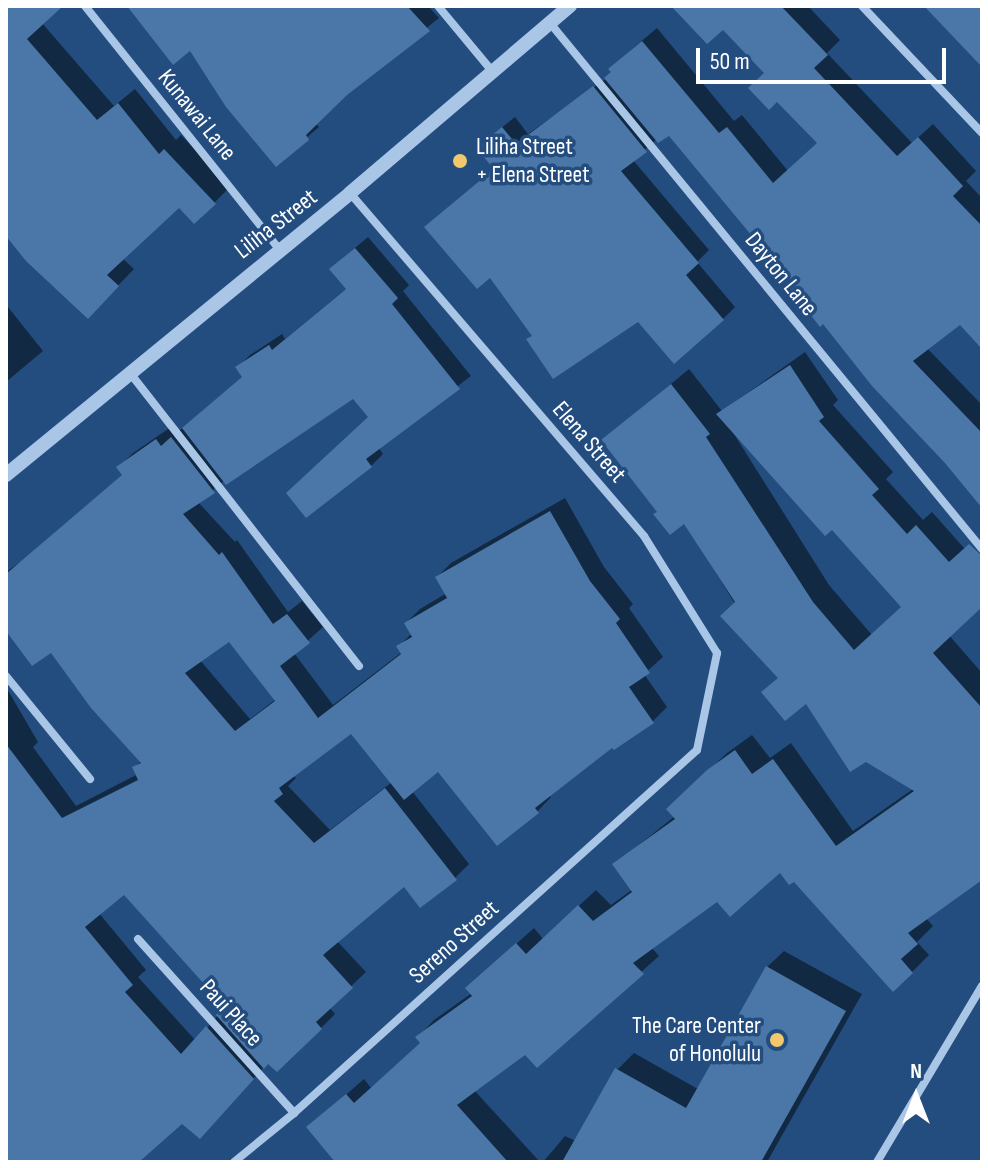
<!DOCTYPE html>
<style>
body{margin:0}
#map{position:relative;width:988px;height:1168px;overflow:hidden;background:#234d7f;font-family:"Sofia Sans Condensed",sans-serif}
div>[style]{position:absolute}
.shadow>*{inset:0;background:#0007}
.building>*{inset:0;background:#4b77a8}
.minor>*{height:8px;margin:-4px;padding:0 4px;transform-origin:4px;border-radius:4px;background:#a9c6e7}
.tertiary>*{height:14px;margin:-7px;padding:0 7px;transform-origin:7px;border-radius:7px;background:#a9c6e7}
.dots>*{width:22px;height:22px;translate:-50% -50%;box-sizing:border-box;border:4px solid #234d7f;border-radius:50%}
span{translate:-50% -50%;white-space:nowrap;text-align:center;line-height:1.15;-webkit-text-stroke:7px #234d7f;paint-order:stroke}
.street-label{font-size:24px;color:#fff}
.poi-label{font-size:24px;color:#fff}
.left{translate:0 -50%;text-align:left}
.right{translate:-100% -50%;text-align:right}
.frame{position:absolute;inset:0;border:8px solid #fff;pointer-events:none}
.north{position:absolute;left:876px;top:1056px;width:80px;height:80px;-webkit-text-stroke:6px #234d7f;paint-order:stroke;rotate:0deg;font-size:22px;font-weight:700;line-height:32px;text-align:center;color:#fff}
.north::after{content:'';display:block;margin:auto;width:28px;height:36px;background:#fff;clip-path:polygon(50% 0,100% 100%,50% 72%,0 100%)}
.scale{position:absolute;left:696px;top:48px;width:250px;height:36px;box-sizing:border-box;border:4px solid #fff;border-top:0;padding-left:10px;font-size:24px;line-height:28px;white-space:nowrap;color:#fff;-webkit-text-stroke:6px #234d7f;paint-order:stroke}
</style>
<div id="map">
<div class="shadow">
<i style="clip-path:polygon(6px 6px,59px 6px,42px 23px,114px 106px,135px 89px,176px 140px,181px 135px,230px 187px,214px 203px,179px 205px,122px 258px,134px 269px,88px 317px,6px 233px)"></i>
<i style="clip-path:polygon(130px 6px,428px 6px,439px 18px,345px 93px,315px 123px,319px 127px,276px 164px,190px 48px)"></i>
<i style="clip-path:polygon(680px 6px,808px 6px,840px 40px,827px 53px,912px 143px,933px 124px,976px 171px,966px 181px,982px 198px,982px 346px,960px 322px,927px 348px,982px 405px,982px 503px,670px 133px,657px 139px,633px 160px,709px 250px,697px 262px,735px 307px,723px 319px,638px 319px,495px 168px,491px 136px,515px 117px,528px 134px,607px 78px,625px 55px,657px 28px,734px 121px,742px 115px,788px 171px,819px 142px,766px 73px,723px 27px)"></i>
<i style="clip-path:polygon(evenodd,368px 237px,409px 285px,403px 291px,471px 376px,378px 447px,383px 454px,371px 466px,306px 515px,370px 417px,354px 396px,225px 480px,198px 502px,235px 542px,237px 540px,288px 612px,302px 601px,323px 627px,294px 653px,333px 705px,402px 652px,399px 646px,412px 633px,406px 623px,420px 609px,447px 593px,437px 577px,451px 563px,565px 498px,604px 567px,633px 604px,629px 608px,663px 657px,644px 674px,667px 707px,652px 722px,612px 745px,549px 794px,551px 797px,537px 812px,438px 770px,412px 791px,469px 864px,455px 878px,404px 884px,337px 941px,366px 972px,329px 1007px,335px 1014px,321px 1028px,277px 1069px,269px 1061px,214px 1123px,182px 1121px,136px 1162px,6px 1162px,6px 687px,38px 742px,33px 747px,76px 806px,138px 774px,135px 767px,141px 761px,52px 650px,6px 627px,6px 572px,45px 545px,124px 474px,119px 467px,133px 453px,171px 427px,176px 433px,187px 425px,244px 376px,238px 367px,250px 355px,282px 334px,285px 339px,347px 288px,343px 258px,368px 237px,230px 640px,276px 699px,250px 719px,200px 660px,230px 640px,368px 237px,351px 731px,392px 782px,330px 830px,288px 786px,296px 778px,293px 775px,351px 731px,368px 237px,124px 892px,226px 1006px,196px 1041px,138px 977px,146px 970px,99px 913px,124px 892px)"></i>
<i style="clip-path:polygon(8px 307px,43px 351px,6px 382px,6px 309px)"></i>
<i style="clip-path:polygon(evenodd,805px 352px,838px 400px,833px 405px,893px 472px,886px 479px,923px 520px,932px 512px,972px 557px,941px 626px,982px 673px,982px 875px,926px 918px,933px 926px,917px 942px,929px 955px,912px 972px,781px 870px,717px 900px,651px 947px,659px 956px,537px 1065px,525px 1052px,474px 1090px,540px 1162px,338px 1162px,309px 1127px,364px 1079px,371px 1088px,422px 1042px,418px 1037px,434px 1020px,472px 993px,485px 972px,534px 928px,543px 939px,596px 890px,611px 905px,633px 889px,615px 864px,675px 816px,686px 792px,727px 753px,752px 735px,770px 758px,791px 743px,853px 831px,913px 789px,780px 677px,684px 521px,659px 511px,603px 440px,689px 369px,722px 411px,805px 352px,729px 426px,832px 527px,903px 606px,872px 635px,829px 585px,729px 426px)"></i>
<i style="clip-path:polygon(784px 951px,862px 994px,767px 1162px,543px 1162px,565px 1136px,576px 1141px,617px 1070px,634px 1053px,698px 1089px,767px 967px)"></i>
</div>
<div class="building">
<i style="clip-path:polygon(6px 6px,63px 6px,27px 39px,97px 120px,118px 103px,159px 154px,164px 149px,216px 204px,194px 224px,179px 208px,107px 275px,119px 286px,88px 319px,26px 261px,6px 236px)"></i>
<i style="clip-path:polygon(127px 6px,407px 6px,430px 31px,347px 95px,306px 135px,309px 140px,276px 167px,226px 107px,190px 51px,173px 65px)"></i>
<i style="clip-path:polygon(671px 6px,781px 6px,828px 55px,814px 68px,897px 156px,918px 137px,963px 186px,953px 196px,982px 226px,982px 349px,960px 325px,913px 361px,982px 433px,982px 508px,945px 463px,872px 386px,823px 324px,820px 327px,786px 283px,781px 288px,745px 242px,752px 236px,669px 136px,658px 143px,604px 78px,611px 72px,608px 69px,642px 41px,719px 133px,727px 127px,773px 183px,817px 143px,777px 102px,769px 110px,748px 88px,764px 73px,723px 30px,707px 44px)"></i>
<i style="clip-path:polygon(924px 6px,982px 6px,982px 67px)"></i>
<i style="clip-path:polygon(593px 86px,647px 152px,621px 171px,699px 263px,686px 275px,724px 320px,674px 364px,638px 322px,553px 379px,526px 339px,532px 336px,490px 278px,477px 289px,424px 227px,494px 169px,476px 148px,502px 127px,516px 144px)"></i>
<i style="clip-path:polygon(355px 248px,398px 298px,392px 304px,460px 389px,366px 459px,372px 467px,306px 518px,286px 493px,368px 417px,353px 399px,226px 485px,182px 428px,242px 377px,235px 367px,269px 345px,272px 350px,346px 289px,329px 269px)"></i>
<i style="clip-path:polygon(790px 365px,824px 417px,819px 421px,879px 489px,872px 495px,907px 534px,916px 525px,949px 562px,969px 544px,982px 556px,982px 607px,933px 653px,982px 708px,982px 880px,908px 933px,918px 944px,901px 959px,913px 973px,893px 992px,794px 882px,789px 885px,780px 873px,730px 917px,717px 902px,633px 963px,644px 974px,537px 1068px,525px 1055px,457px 1105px,508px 1162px,335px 1162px,306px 1127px,346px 1094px,354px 1103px,420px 1043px,415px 1037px,472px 996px,465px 988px,516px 943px,526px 954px,578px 905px,593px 921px,632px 892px,612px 864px,675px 819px,666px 809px,707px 770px,735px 750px,752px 774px,773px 759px,836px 846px,914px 791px,866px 762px,850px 772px,806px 704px,785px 721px,761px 692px,778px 678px,720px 616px,735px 602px,684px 524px,670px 535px,653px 514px,657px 512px,601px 440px,671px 384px,710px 434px,706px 437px,813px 602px,854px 650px,901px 607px,832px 530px,825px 536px,716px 414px)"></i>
<i style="clip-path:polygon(evenodd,171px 437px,215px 493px,183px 514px,219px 555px,222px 552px,273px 624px,287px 614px,310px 643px,280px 666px,318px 718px,401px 654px,396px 646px,412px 637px,404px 623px,447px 598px,435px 577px,550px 511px,590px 581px,620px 619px,616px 623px,650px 673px,629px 687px,654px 723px,614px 750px,612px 748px,535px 808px,539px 813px,497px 846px,438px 772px,404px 800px,351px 734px,279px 788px,283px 794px,274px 801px,314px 843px,385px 788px,457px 880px,420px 908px,404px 887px,323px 955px,353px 988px,316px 1022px,322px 1029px,277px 1072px,268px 1064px,264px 1069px,216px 1015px,224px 1006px,124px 895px,85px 927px,133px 985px,125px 992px,181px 1054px,206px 1026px,254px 1079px,200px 1139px,182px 1124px,139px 1162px,6px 1162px,6px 744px,62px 818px,138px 780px,132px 767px,141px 763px,91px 708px,51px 653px,32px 666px,6px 631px,6px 574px,122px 475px,116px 467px,156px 439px,161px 446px,171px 437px,229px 642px,275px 701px,235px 731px,185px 673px,229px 642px)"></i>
<i style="clip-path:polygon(766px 966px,846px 1011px,761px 1162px,562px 1162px,615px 1068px,686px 1108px)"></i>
</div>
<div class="minor">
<i style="left:85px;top:6px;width:311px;rotate:51.4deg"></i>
<i style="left:438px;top:6px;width:85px;rotate:50.3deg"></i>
<i style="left:862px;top:6px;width:175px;rotate:46.6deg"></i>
<i style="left:550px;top:23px;width:681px;rotate:50.6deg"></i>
<i style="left:130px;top:373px;width:372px;rotate:52deg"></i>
<i style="left:6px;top:676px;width:133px;rotate:50.8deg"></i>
<i style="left:138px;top:939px;width:234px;rotate:48.1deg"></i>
<i style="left:234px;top:1162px;width:77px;rotate:-39.2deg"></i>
<i style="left:294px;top:1113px;width:542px;rotate:-42.01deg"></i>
<i style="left:697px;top:750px;width:99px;rotate:-78.3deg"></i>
<i style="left:717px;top:653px;width:138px;rotate:-122deg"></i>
<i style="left:644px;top:536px;width:452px;rotate:-130.6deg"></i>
<i style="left:877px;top:1162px;width:205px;rotate:-59.2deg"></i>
</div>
<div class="tertiary">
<i style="left:6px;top:475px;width:445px;rotate:-39.3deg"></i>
<i style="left:350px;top:193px;width:289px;rotate:-40.4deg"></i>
</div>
<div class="dots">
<i style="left:460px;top:161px;background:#f1c96c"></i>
<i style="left:777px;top:1040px;background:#f1c96c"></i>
</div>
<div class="street-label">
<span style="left:197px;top:115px;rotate:51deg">Kunawai Lane</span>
<span style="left:276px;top:224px;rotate:-38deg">Liliha Street</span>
<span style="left:781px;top:274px;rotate:51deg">Dayton Lane</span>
<span style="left:589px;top:442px;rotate:49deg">Elena Street</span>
<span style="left:454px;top:942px;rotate:-42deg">Sereno Street</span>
<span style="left:231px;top:1013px;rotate:48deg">Paui Place</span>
</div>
<div class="poi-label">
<span class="left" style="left:476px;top:161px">Liliha Street<br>+ Elena Street</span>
<span class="right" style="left:761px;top:1040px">The Care Center<br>of Honolulu</span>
</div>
<div class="frame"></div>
<div class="north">N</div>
<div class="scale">50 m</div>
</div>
